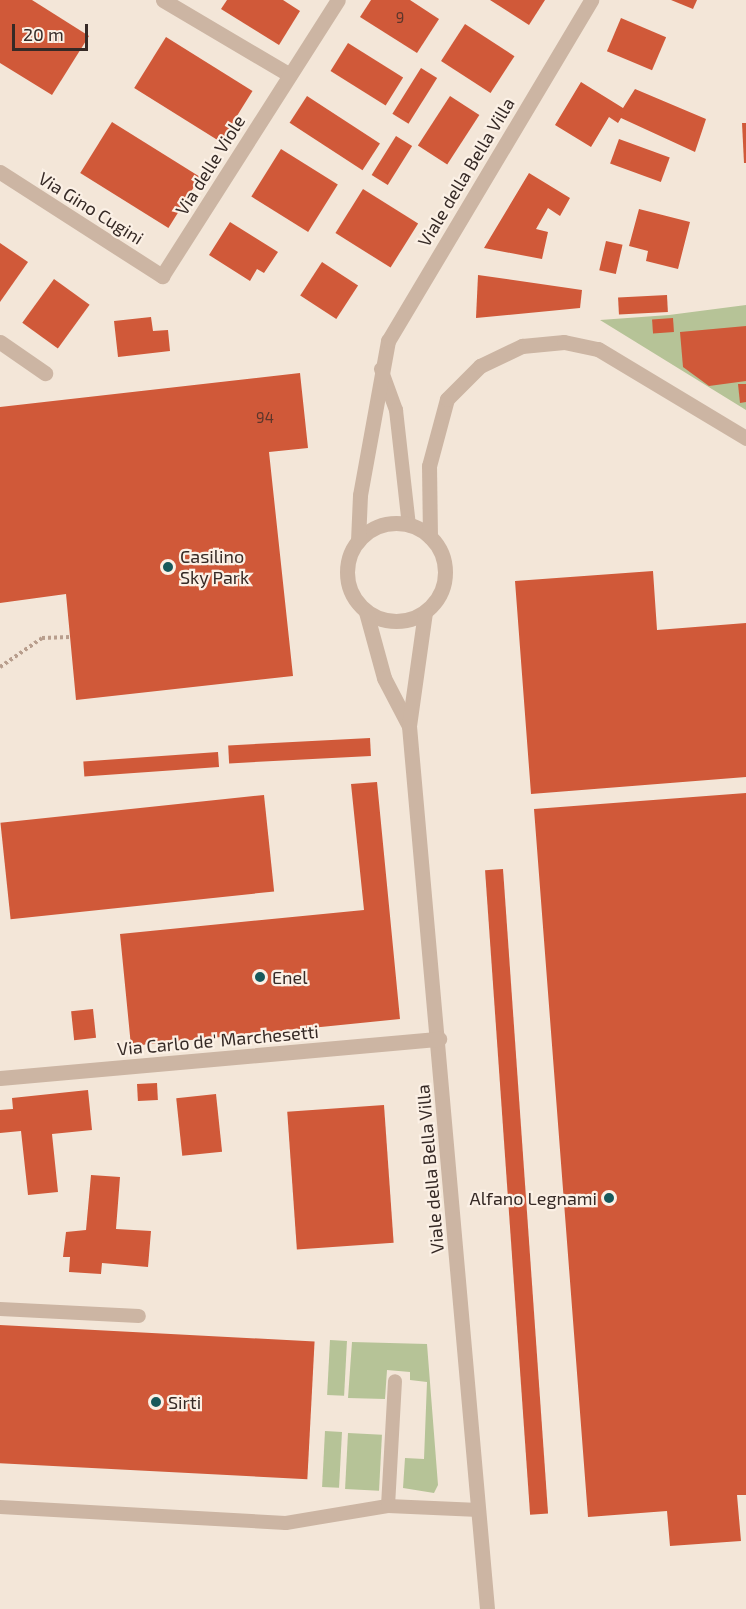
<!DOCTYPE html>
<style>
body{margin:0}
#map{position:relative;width:746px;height:1609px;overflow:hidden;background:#f3e6d8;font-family:"Exo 2",sans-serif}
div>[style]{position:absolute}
.green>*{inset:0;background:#b6c397;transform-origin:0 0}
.building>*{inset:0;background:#d05939;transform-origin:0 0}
.path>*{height:4px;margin-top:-2px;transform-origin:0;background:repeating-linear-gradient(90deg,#b89e8d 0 3px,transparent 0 6px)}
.lane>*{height:14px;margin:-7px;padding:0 7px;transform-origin:7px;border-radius:7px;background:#ccb5a3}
.street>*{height:15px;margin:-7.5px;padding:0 7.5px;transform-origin:7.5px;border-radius:7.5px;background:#ccb5a3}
.street>.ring{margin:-7.5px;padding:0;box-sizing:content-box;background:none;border:15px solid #ccb5a3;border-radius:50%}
.dots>*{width:16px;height:16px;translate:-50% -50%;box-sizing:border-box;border:3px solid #fbf0e5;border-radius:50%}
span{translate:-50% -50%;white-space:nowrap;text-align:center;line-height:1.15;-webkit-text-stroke:4.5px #fbf0e5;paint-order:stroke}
.number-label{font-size:15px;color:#5c362b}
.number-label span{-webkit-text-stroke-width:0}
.street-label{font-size:18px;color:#362a26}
.poi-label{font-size:18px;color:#362a26}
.left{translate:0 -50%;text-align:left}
.right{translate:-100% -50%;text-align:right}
.scale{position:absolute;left:12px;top:24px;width:76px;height:27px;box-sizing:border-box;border:3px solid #362a26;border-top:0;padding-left:8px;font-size:18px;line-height:21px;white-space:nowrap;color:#362a26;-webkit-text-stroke:4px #fbf0e5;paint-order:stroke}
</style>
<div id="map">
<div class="green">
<i style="clip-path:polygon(746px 305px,746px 410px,600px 320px,669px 315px)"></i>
<i style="left:330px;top:1340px;width:17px;height:55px;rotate:3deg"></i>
<i style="clip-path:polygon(352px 1342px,427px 1344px,438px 1485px,434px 1493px,403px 1488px,405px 1458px,424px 1459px,427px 1382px,410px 1380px,410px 1372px,387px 1370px,385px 1399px,348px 1398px)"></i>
<i style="left:325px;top:1431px;width:17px;height:56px;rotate:3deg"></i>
<i style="left:348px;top:1433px;width:34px;height:56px;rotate:3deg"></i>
</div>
<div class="building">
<i style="clip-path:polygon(0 0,32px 0,89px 36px,52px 95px,0 63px)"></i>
<i style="clip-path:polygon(227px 0,283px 0,300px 11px,279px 45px,221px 9px)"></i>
<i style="clip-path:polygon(371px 0,410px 0,439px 19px,417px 53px,360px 17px)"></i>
<i style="clip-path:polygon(490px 0,545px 0,529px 25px)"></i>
<i style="clip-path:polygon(671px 0,697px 0,693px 9px)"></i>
<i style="left:621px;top:18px;width:49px;height:36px;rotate:23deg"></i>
<i style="left:465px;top:24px;width:59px;height:44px;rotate:33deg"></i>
<i style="left:166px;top:37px;width:102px;height:60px;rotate:32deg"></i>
<i style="left:348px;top:43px;width:65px;height:33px;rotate:32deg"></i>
<i style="left:421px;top:68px;width:19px;height:54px;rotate:32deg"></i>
<i style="clip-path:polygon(581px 82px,623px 108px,635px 89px,706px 119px,695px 152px,621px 118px,618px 123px,609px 117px,591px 147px,555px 125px)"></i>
<i style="left:307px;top:96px;width:87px;height:32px;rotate:33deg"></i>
<i style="left:450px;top:96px;width:35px;height:59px;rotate:33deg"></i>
<i style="left:112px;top:122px;width:104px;height:60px;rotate:32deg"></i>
<i style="clip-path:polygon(742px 123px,746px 123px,746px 163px,744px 163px)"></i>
<i style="left:396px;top:136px;width:19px;height:46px;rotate:32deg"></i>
<i style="left:619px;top:139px;width:54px;height:26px;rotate:20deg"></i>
<i style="left:281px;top:149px;width:67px;height:56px;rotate:32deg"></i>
<i style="clip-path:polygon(529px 173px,570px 198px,560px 216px,548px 208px,536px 229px,548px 232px,542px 259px,484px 248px)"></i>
<i style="left:363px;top:189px;width:65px;height:52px;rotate:32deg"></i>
<i style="clip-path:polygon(639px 209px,690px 222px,678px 269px,646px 261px,648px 251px,629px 246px)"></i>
<i style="clip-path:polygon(230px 222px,278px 252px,264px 273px,257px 269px,250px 281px,209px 255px)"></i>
<i style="left:606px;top:241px;width:17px;height:30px;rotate:13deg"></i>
<i style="clip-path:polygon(0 243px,28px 262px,0 302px)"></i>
<i style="left:322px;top:262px;width:43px;height:40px;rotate:33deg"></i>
<i style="clip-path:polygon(478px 275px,582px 290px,580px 308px,476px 318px)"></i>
<i style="left:54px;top:279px;width:44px;height:54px;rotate:36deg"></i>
<i style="left:667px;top:295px;width:17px;height:49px;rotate:87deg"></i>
<i style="clip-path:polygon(151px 317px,153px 331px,168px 330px,170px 351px,118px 357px,114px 321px)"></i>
<i style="left:673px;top:318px;width:14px;height:21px;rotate:86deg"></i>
<i style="clip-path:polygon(746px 326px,746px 381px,709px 386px,683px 367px,680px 332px)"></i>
<i style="clip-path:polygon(300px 373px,308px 448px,269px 452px,293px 676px,76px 700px,66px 594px,0 603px,0 407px)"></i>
<i style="clip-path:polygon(738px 384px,746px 384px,746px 402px,740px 403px)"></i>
<i style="clip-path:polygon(653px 571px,657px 630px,746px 623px,746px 777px,531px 794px,515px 581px)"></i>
<i style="left:370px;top:738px;width:18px;height:142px;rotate:87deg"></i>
<i style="left:218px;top:752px;width:15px;height:135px;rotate:86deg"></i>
<i style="clip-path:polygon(377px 782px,400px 1019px,131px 1046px,120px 934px,364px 910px,351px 784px)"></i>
<i style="clip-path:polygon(746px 793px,746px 1495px,737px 1495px,741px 1541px,670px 1546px,667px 1511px,588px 1517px,534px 809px)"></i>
<i style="left:264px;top:795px;width:97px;height:265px;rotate:84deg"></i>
<i style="left:503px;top:869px;width:646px;height:18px;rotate:86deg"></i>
<i style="left:93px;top:1009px;width:29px;height:22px;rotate:84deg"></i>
<i style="left:157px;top:1083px;width:17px;height:20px;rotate:87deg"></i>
<i style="clip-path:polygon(88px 1090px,92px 1130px,52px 1134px,58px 1192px,28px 1195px,21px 1131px,0 1133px,0 1110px,13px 1109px,12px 1098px)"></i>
<i style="left:216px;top:1094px;width:58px;height:40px;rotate:84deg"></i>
<i style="left:384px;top:1105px;width:138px;height:97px;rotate:86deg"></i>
<i style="clip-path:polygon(91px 1175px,120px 1177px,116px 1229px,151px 1231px,148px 1267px,102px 1263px,101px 1274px,69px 1272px,70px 1257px,63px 1257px,66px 1232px,86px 1230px)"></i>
<i style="left:0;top:1325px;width:315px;height:138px;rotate:3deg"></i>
</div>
<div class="path">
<i style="left:0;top:667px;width:51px;rotate:-34.6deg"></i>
<i style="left:42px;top:638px;width:28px;rotate:-2deg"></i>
</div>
<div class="lane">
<i style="left:381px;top:369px;width:44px;rotate:69.9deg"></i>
<i style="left:396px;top:410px;width:116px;rotate:83.6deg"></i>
<i style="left:0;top:1309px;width:139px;rotate:2.9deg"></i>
<i style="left:388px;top:1506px;width:125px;rotate:-86.8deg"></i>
<i style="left:0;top:1507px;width:286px;rotate:3.2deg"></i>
<i style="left:286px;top:1523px;width:103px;rotate:-9.5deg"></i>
<i style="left:388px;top:1506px;width:91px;rotate:2.5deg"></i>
</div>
<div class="street">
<i style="left:163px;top:0;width:147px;rotate:30.6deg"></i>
<i style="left:0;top:172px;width:193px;rotate:32.7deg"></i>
<i style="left:162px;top:276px;width:327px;rotate:-57.5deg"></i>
<i style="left:0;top:342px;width:55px;rotate:34.6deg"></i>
<i class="ring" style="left:347px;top:523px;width:83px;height:83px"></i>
<i style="left:430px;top:537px;width:71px;rotate:-90.8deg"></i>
<i style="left:429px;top:466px;width:69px;rotate:-75deg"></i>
<i style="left:447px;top:399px;width:47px;rotate:-45deg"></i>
<i style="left:480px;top:366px;width:47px;rotate:-25.5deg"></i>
<i style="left:522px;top:346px;width:42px;rotate:-5.4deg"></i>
<i style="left:564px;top:342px;width:35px;rotate:12deg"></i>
<i style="left:598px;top:349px;width:173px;rotate:31deg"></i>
<i style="left:358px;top:541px;width:46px;rotate:-87.5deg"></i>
<i style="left:360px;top:495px;width:157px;rotate:-79.7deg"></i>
<i style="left:388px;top:341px;width:397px;rotate:-59.2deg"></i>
<i style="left:366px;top:612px;width:68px;rotate:74.7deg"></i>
<i style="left:384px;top:678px;width:54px;rotate:62.5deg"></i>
<i style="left:425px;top:612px;width:115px;rotate:98deg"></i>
<i style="left:409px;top:726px;width:886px;rotate:84.95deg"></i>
<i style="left:0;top:1078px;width:441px;rotate:-5.1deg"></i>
</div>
<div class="dots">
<i style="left:168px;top:567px;background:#18595b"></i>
<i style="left:260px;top:977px;background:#18595b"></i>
<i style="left:609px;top:1198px;background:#18595b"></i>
<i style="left:156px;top:1402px;background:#18595b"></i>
</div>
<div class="number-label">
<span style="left:400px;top:18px">9</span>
<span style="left:265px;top:418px">94</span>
</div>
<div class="street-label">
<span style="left:210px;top:165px;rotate:-58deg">Via delle Viole</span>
<span style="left:466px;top:172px;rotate:-59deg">Viale della Bella Villa</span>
<span style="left:91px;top:208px;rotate:32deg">Via Gino Cugini</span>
<span style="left:218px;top:1040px;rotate:-5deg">Via Carlo de' Marchesetti</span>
<span style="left:430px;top:1169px;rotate:-95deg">Viale della Bella Villa</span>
</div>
<div class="poi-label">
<span class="left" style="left:180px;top:567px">Casilino<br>Sky Park</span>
<span class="left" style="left:272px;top:977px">Enel</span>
<span class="right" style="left:597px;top:1198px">Alfano Legnami</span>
<span class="left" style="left:168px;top:1402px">Sirti</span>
</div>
<div class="scale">20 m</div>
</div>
